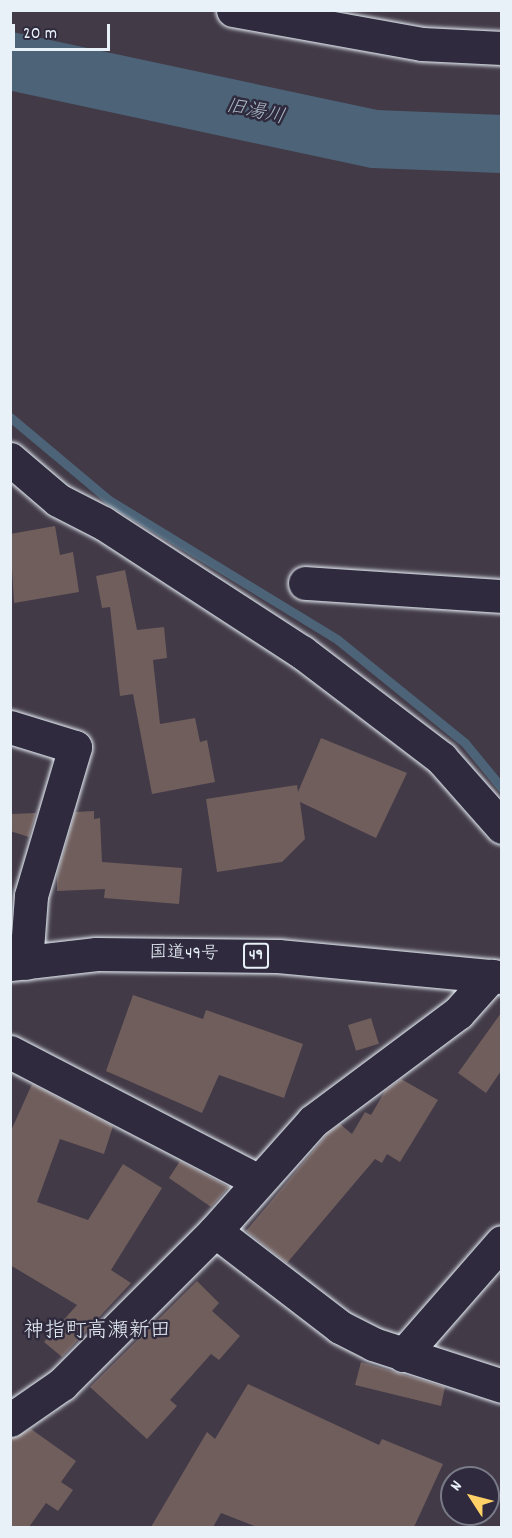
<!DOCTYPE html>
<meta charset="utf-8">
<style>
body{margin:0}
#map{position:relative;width:512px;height:1538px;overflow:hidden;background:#423a47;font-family:Dekko,"Klee One",sans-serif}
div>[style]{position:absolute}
.stream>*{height:9px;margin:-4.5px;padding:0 4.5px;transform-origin:4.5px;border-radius:4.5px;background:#4d6478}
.river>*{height:58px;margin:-29px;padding:0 29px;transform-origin:29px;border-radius:29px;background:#4d6478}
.building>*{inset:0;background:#705e5d;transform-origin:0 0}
.roads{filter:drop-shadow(0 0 2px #e8f1f8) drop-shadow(0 0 2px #e8f1f8)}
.minor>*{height:33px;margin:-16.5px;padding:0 16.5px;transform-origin:16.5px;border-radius:16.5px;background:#2f2a3d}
.highway>*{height:33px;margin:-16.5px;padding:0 16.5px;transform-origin:16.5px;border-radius:16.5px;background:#2f2a3d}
span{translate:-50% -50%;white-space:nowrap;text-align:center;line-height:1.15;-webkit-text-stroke:5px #2f2a3d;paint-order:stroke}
.shield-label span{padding:2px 4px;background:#2f2a3d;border:2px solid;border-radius:4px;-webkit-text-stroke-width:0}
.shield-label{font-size:16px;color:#e8f1f8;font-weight:700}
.street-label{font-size:18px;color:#e8f1f8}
.water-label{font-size:20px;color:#aab9c5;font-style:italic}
.quarter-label{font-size:21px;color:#e8f1f8}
.frame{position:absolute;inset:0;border:12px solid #e8f1f8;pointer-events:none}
.north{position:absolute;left:440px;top:1466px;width:60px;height:60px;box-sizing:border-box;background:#2f2a3d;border:2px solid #797a88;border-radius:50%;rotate:306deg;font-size:16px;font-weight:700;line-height:24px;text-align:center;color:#e8f1f8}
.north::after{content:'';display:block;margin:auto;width:21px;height:27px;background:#ffd166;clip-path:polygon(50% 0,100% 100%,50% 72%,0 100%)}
.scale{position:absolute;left:12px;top:24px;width:98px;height:27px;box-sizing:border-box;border:3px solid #e8f1f8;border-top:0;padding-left:8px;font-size:18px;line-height:21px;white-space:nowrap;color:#e8f1f8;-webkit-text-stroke:4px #2f2a3d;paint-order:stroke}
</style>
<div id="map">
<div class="stream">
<i style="left:10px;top:417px;width:129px;rotate:40deg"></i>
<i style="left:109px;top:500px;width:268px;rotate:31.4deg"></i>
<i style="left:338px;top:640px;width:164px;rotate:39deg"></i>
<i style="left:465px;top:743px;width:58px;rotate:50.6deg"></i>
</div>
<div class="river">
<i style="left:10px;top:61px;width:372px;rotate:12.1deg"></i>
<i style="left:374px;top:139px;width:128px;rotate:2.2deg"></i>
</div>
<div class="building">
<i style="clip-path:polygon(55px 526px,60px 555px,73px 552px,79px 592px,14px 603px,10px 534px)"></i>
<i style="clip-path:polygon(125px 570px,137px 630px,164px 627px,167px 658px,153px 660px,160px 724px,195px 718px,200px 742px,207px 740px,215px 782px,152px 794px,133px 694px,120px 696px,110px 607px,102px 608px,96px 576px)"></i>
<i style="clip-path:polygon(321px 738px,407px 773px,376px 838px,300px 802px,305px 839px,282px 862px,217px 872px,206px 799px,297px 785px,298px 792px)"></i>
<i style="clip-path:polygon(94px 811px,94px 819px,100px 818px,102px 862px,182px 868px,179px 904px,104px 898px,105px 889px,57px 891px,57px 875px,75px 812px)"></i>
<i style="clip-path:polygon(36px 813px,29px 837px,10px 831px,10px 814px)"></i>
<i style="clip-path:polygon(133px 995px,203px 1019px,206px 1010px,303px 1044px,284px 1098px,219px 1075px,202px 1113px,106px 1071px)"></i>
<i style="clip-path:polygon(501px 1013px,501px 1071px,486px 1093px,458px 1073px)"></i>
<i style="left:371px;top:1018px;width:27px;height:24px;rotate:73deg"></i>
<i style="clip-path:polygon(401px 1079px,438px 1100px,400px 1162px,387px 1154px,382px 1163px,375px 1159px,287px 1263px,246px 1231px,328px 1133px,340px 1124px,352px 1134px,365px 1112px,371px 1115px,385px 1091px)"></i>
<i style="clip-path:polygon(32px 1084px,113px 1126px,104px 1154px,60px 1139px,37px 1202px,88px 1220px,123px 1164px,162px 1188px,111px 1270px,131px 1283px,62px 1357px,44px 1342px,77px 1305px,10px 1265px,10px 1133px)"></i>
<i style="clip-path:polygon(180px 1161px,229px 1187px,211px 1207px,169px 1178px)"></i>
<i style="clip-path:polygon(197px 1281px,219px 1303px,212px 1311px,240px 1336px,219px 1360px,211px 1354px,170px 1400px,177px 1406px,147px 1439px,90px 1387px)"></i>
<i style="clip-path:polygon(361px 1362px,445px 1387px,441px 1406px,355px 1385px)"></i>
<i style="clip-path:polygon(248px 1384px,379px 1445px,382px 1439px,443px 1464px,414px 1527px,257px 1527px,221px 1513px,213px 1527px,151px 1527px,207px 1432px,215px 1439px)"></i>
<i style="clip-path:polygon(31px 1429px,76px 1461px,61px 1482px,73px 1490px,58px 1511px,46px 1503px,29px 1527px,10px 1527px,10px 1439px)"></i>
</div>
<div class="roads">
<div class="minor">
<i style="left:233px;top:10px;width:192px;rotate:10.2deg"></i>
<i style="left:422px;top:44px;width:80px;rotate:2.9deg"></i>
<i style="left:10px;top:459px;width:63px;rotate:40.5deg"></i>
<i style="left:58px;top:500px;width:51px;rotate:27.1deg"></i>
<i style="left:103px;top:523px;width:237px;rotate:33deg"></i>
<i style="left:302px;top:652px;width:175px;rotate:37.3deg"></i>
<i style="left:441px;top:758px;width:92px;rotate:48.5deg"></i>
<i style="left:305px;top:583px;width:197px;rotate:3.8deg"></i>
<i style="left:10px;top:727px;width:68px;rotate:17.1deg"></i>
<i style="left:75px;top:747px;width:155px;rotate:106.5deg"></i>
<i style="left:31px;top:896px;width:67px;rotate:94.3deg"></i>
<i style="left:10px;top:1052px;width:278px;rotate:27.4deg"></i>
<i style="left:215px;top:1231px;width:158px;rotate:37.5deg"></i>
<i style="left:340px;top:1327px;width:37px;rotate:27deg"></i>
<i style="left:373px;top:1344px;width:136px;rotate:18deg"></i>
<i style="left:403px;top:1355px;width:150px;rotate:-48.8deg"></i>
<i style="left:10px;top:1420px;width:63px;rotate:-34.7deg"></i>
<i style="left:62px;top:1384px;width:216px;rotate:-45deg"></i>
<i style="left:215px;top:1231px;width:147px;rotate:-48.3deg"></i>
<i style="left:313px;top:1121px;width:181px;rotate:-36.7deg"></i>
<i style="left:458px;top:1013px;width:50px;rotate:-48.3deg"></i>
</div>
<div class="highway">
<i style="left:10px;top:964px;width:87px;rotate:-6.6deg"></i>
<i style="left:96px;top:954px;width:182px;rotate:0.6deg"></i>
<i style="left:278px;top:956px;width:225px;rotate:5.4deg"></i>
</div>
</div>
<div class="shield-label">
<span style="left:256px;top:956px">49</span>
</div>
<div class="street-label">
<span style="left:184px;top:955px;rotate:1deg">国道49号</span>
</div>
<div class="water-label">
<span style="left:255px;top:113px;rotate:12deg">旧湯川</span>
</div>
<div class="quarter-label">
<span style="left:97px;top:1332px">神指町高瀬新田</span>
</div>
<div class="frame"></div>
<div class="north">N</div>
<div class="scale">20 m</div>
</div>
